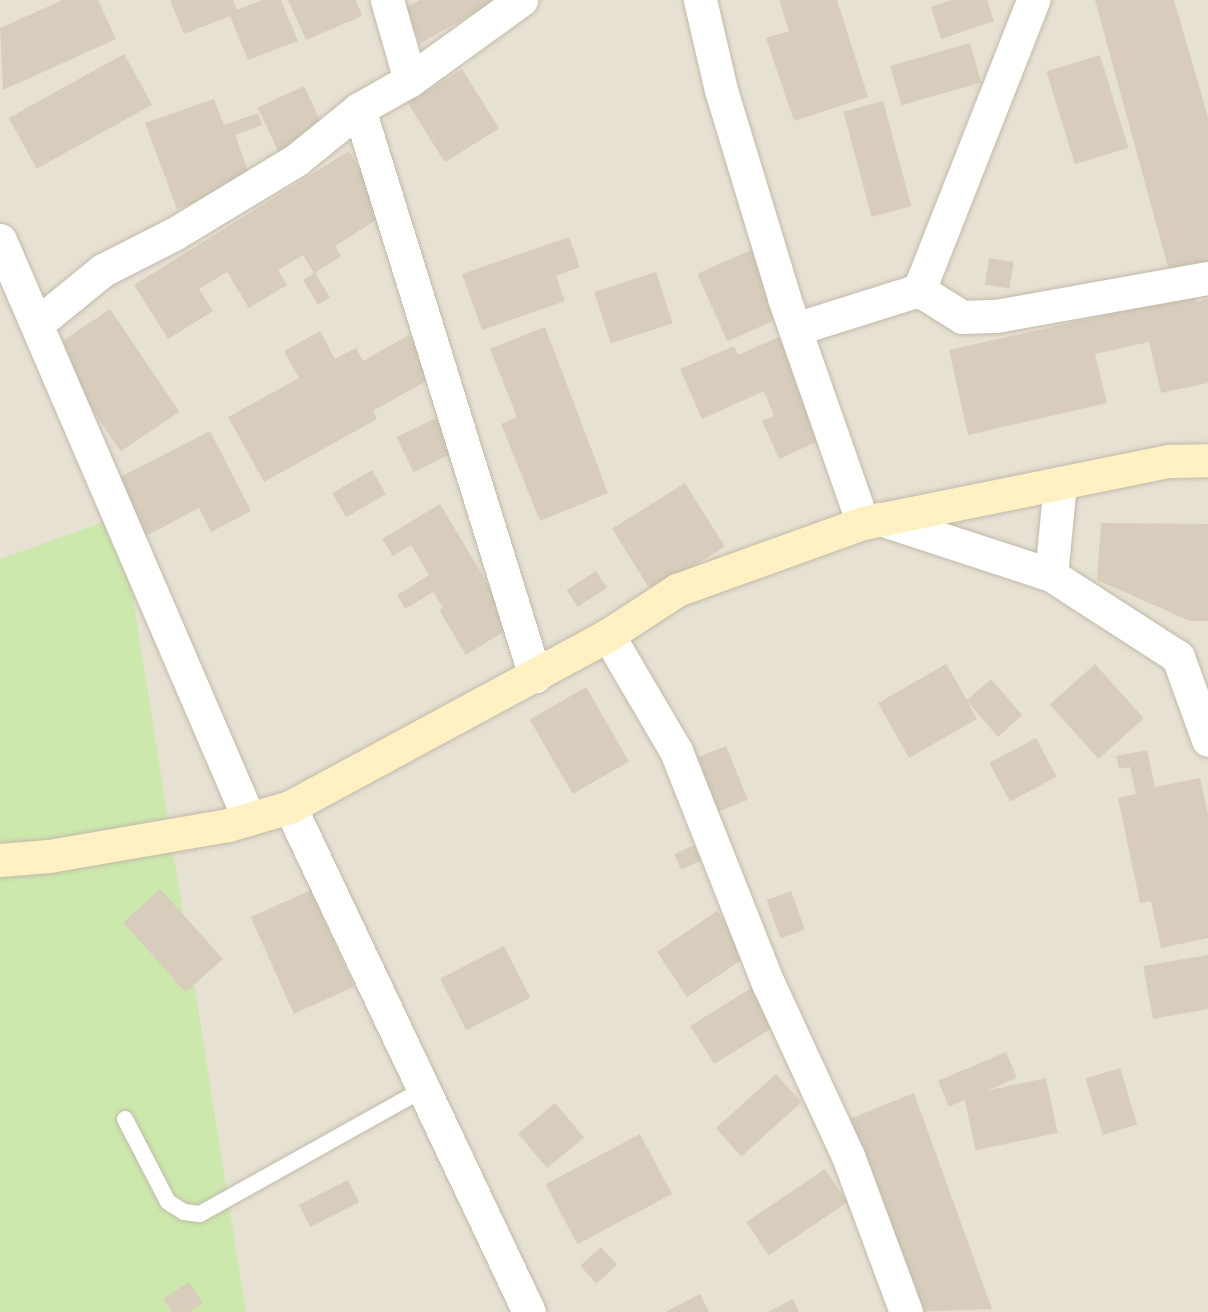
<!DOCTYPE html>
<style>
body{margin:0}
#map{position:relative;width:1208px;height:1312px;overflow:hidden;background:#f3efe5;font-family:"Open Sans",sans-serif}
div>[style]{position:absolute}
.residential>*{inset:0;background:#e7e1d3;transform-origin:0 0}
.green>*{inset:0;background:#cde8ad}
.building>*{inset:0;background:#d8cdbd;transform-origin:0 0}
.roads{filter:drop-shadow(0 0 2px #c1baaa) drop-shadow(0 0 2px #c1baaa)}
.service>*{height:16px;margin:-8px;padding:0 8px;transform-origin:8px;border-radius:8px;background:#fff}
.minor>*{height:33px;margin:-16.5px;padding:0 16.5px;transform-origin:16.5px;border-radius:16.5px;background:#fff}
.secondary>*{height:33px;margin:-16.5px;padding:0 16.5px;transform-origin:16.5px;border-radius:16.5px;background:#fff1c3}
span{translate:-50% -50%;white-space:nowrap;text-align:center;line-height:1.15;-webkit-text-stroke:6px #fff;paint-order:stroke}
</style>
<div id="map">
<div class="residential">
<i style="left:0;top:0;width:1208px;height:1312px"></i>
</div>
<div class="green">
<i style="clip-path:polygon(120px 516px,246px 1312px,0 1312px,0 559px)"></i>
</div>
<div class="building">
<i style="clip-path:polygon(63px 0,98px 0,116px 39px,3px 90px,0 28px)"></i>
<i style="clip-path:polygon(170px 0,233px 0,237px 10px,262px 0,281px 0,298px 41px,248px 60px,230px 16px,184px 34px)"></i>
<i style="clip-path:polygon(288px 0,356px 0,362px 16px,306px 40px)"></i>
<i style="clip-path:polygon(420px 0,497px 0,421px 43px,402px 10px)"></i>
<i style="clip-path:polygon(779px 0,837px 0,868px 97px,794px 121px,766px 38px,789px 31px)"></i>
<i style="clip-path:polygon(952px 0,987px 0,994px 21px,941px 39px,931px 7px)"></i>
<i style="clip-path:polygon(1095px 0,1174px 0,1208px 117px,1208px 262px,1169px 271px)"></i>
<i style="left:970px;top:43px;width:41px;height:83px;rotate:74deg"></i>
<i style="left:124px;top:54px;width:58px;height:132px;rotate:61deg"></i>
<i style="left:1100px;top:55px;width:97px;height:56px;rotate:73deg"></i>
<i style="left:462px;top:69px;width:70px;height:64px;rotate:58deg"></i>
<i style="left:304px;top:86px;width:52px;height:51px;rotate:65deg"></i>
<i style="clip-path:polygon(214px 99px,224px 125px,258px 113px,262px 125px,235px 135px,252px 182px,177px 209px,145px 123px)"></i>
<i style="left:883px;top:101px;width:109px;height:41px;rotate:75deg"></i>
<i style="clip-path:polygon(349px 151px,387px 213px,335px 246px,341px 256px,315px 273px,330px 297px,318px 305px,303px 280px,314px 273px,303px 255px,278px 270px,287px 285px,249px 308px,227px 272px,199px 289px,213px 311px,168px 339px,134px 285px)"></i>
<i style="clip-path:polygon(569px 237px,580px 267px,556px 276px,565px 301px,482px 330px,462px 274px)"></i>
<i style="left:753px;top:249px;width:74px;height:61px;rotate:66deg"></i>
<i style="left:989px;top:258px;width:25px;height:27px;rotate:9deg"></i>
<i style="left:656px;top:272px;width:54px;height:65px;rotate:72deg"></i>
<i style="clip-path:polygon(1195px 295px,1196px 302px,1208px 299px,1208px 383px,1161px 393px,1149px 342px,1095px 354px,1107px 403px,968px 435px,949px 350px)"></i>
<i style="left:110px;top:309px;width:124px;height:71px;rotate:56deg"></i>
<i style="clip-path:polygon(545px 327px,608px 493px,540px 521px,501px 424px,517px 417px,490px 349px)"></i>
<i style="clip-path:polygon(320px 331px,335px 359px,356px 348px,363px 361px,409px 335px,433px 377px,373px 411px,377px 419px,264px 482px,228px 417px,299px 378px,284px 351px)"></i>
<i style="clip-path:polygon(779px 337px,823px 439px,779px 459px,762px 421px,774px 416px,764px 391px,702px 419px,680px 369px,734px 346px,738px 355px)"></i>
<i style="left:436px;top:418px;width:39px;height:44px;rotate:64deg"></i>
<i style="clip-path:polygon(210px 431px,251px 511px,211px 532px,199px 508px,146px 536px,116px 479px)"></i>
<i style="left:372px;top:470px;width:28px;height:46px;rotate:60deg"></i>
<i style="left:685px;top:483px;width:75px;height:86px;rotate:58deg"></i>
<i style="clip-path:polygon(440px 504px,513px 626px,466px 655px,439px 610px,443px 608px,433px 592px,405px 609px,397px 595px,429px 575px,411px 545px,393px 556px,382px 539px)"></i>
<i style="clip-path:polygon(1101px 523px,1208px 524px,1208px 621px,1190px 621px,1097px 580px)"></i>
<i style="left:596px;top:571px;width:20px;height:35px;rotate:57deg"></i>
<i style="clip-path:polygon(946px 664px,967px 700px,991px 679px,1022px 715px,998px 737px,967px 701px,977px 719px,909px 758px,878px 703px)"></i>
<i style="left:1095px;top:664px;width:73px;height:61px;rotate:48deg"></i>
<i style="left:586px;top:687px;width:86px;height:65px;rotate:60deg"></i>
<i style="left:1036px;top:738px;width:44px;height:53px;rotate:62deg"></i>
<i style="left:726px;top:746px;width:58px;height:47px;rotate:68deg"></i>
<i style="clip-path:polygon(1147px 750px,1155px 787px,1200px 778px,1208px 814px,1208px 938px,1161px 948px,1151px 901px,1140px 903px,1118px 798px,1136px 794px,1130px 767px,1119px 769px,1116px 756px)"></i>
<i style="left:694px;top:845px;width:17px;height:22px;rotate:65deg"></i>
<i style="left:160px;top:889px;width:94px;height:50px;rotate:48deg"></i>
<i style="left:311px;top:890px;width:106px;height:66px;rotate:66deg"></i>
<i style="left:791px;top:891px;width:41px;height:26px;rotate:70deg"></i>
<i style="clip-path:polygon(717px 911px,728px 927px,739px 919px,759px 948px,687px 997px,657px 952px)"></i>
<i style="left:504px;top:946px;width:58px;height:72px;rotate:63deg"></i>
<i style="clip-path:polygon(1208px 955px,1208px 1009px,1153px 1019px,1143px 966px)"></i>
<i style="left:759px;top:983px;width:45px;height:81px;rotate:58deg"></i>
<i style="left:1006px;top:1052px;width:28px;height:74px;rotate:67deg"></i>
<i style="left:1120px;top:1068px;width:59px;height:36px;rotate:73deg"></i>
<i style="left:776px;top:1074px;width:38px;height:81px;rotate:48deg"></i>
<i style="left:1046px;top:1078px;width:56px;height:84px;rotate:78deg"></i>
<i style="clip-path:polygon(914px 1093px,992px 1309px,911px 1312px,847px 1120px)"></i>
<i style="left:555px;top:1103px;width:45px;height:48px;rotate:50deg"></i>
<i style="left:640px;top:1134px;width:68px;height:107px;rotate:62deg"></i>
<i style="left:825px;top:1169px;width:40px;height:95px;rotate:56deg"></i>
<i style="left:348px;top:1180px;width:25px;height:55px;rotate:63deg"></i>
<i style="left:601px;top:1247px;width:24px;height:28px;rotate:48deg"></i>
<i style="clip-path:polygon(189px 1282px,203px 1303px,189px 1312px,172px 1312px,163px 1299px)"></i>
<i style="clip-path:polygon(700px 1294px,709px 1312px,665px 1312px)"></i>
<i style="clip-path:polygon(793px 1299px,799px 1312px,768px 1312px)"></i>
</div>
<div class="roads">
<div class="service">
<i style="left:125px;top:1119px;width:93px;rotate:62.6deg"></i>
<i style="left:168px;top:1202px;width:19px;rotate:32deg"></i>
<i style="left:184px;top:1212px;width:16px;rotate:7deg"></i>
<i style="left:200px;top:1214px;width:257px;rotate:-29.2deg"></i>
</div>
<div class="minor">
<i style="left:387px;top:0;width:83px;rotate:74deg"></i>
<i style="left:700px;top:0;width:92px;rotate:76.9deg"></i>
<i style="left:721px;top:90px;width:217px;rotate:73.1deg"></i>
<i style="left:784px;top:298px;width:238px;rotate:70.7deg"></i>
<i style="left:359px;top:109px;width:594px;rotate:72.76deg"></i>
<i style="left:0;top:240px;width:630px;rotate:66.73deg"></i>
<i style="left:919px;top:290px;width:51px;rotate:32.1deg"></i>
<i style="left:962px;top:317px;width:34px;rotate:-2deg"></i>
<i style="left:996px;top:316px;width:215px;rotate:-10.2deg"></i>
<i style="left:38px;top:323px;width:84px;rotate:-39.2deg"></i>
<i style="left:103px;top:270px;width:80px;rotate:-26.9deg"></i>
<i style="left:174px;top:234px;width:143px;rotate:-31.2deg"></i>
<i style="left:296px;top:160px;width:81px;rotate:-39deg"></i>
<i style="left:359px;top:109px;width:59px;rotate:-29.6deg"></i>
<i style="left:410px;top:80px;width:137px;rotate:-35.8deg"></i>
<i style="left:795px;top:329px;width:130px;rotate:-17.5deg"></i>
<i style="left:919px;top:290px;width:312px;rotate:-68.5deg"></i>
<i style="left:880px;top:519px;width:180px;rotate:18.1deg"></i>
<i style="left:1051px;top:575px;width:151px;rotate:32.8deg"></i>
<i style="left:1178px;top:657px;width:88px;rotate:70.1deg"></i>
<i style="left:1051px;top:575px;width:92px;rotate:-84.4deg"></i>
<i style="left:608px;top:635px;width:134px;rotate:59.6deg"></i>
<i style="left:676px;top:751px;width:250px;rotate:68.4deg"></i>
<i style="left:768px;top:983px;width:191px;rotate:65.2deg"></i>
<i style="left:848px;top:1156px;width:166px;rotate:69.6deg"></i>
<i style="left:290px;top:807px;width:559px;rotate:64.67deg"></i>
</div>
<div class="secondary">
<i style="left:0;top:860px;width:49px;rotate:-4.7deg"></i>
<i style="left:49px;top:856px;width:182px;rotate:-9.8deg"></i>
<i style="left:228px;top:825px;width:65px;rotate:-16.2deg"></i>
<i style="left:290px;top:807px;width:362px;rotate:-28.4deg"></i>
<i style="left:608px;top:635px;width:82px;rotate:-33.1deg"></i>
<i style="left:677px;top:590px;width:198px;rotate:-19.8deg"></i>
<i style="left:863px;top:523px;width:312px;rotate:-11.5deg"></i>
<i style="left:1169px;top:461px;width:39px;rotate:-1deg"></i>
</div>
</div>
</div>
